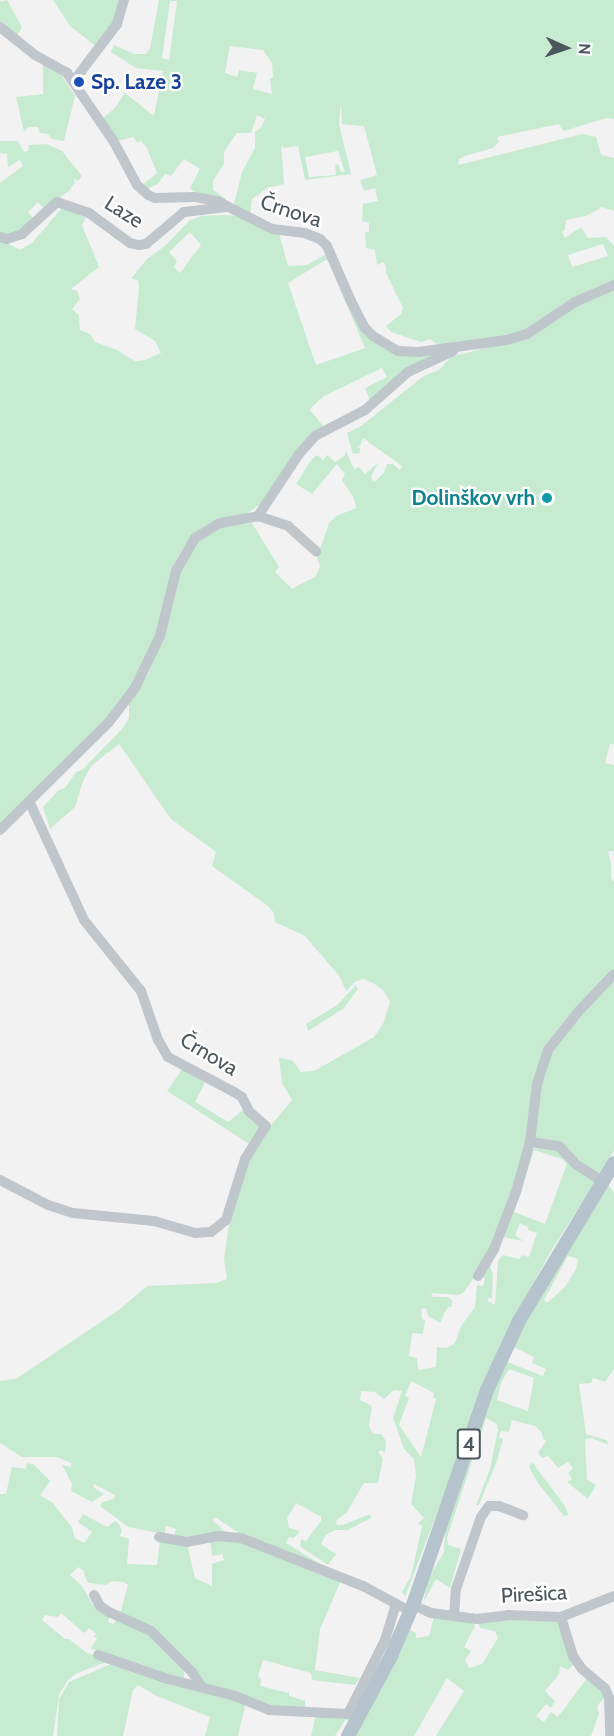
<!DOCTYPE html>
<meta charset="utf-8">
<style>
body{margin:0}
#map{position:relative;width:614px;height:1736px;overflow:hidden;background:#f3f2f2;font-family:Cabin,sans-serif}
div>[style]{position:absolute}
.green>*{inset:0;background:#c6ebd1}
.minor>*{height:10px;margin:-5px;padding:0 5px;transform-origin:5px;border-radius:5px;background:#bfc7cc}
.major>*{height:14px;margin:-7px;padding:0 7px;transform-origin:7px;border-radius:7px;background:#b5c3cc}
.dots>*{width:16px;height:16px;translate:-50% -50%;box-sizing:border-box;border:3px solid #fff;border-radius:50%}
span{translate:-50% -50%;white-space:nowrap;text-align:center;line-height:1.15;-webkit-text-stroke:4.5px #fff;paint-order:stroke}
.shield-label span{padding:2px 4px;background:#fff;border:2px solid;border-radius:4px;-webkit-text-stroke-width:0}
.shield-label{font-size:20px;color:#4b565d;font-weight:700}
.transit-label{font-size:21px;color:#164399;font-weight:700}
.left{translate:0 -50%;text-align:left}
.street-label{font-size:21px;color:#4b565d}
.culture-label{font-size:21px;color:#0d838f;font-weight:700}
.right{translate:-100% -50%;text-align:right}
.north{position:absolute;left:536px;top:18px;width:60px;height:60px;-webkit-text-stroke:4px #fff;paint-order:stroke;rotate:93deg;font-size:16px;font-weight:700;line-height:24px;text-align:center;color:#4b565d}
.north::after{content:'';display:block;margin:auto;width:21px;height:27px;background:#4b565d;clip-path:polygon(50% 0,100% 100%,50% 72%,0 100%)}
</style>
<div id="map">
<div class="green">
<i style="clip-path:polygon(0 0,1px 2px,7px 0,22px 27px,17px 36px,0 25px)"></i>
<i style="clip-path:polygon(53px 0,123px 0,114px 23px,97px 47px,70px 26px)"></i>
<i style="clip-path:polygon(evenodd,159px 0,614px 0,614px 119px,607px 118px,563px 131px,559px 124px,497px 137px,499px 142px,493px 148px,465px 156px,459px 159px,458px 165px,582px 134px,596px 137px,601px 155px,614px 158px,614px 211px,602px 207px,586px 216px,566px 220px,565px 229px,562px 232px,565px 238px,581px 227px,588px 238px,606px 237px,614px 246px,614px 282px,526px 330px,481px 342px,437px 344px,430px 339px,421px 342px,391px 332px,386px 326px,401px 314px,403px 308px,386px 273px,386px 266px,383px 262px,377px 265px,375px 250px,366px 248px,365px 232px,369px 232px,369px 223px,362px 221px,363px 204px,378px 201px,375px 188px,364px 191px,360px 180px,377px 175px,364px 126px,342px 124px,341px 103px,339px 124px,351px 174px,305px 180px,298px 146px,283px 148px,281px 143px,284px 184px,267px 188px,252px 199px,250px 215px,234px 204px,242px 172px,255px 148px,255px 132px,261px 128px,265px 119px,257px 115px,251px 133px,237px 133px,229px 144px,224px 152px,224px 164px,213px 181px,213px 190px,226px 199px,225px 201px,193px 191px,190px 188px,200px 169px,184px 159px,171px 176px,165px 174px,158px 184px,147px 189px,142px 185px,157px 173px,147px 148px,141px 141px,137px 143px,134px 137px,116px 141px,103px 118px,115px 108px,125px 93px,154px 116px,163px 71px,136px 68px,111px 52px,114px 45px,134px 54px,146px 54px,150px 48px,159px 0,170px 1px,177px 1px,169px 60px,162px 58px,170px 1px,159px 0,230px 46px,263px 50px,272px 63px,273px 77px,270px 79px,272px 94px,253px 89px,257px 73px,239px 70px,237px 77px,225px 73px,230px 46px,159px 0,338px 151px,345px 172px,341px 172px,338px 164px,335px 165px,336px 175px,309px 177px,305px 157px,338px 151px,159px 0,603px 244px,608px 256px,572px 267px,568px 255px,603px 244px)"></i>
<i style="clip-path:polygon(43px 64px,60px 73px,75px 96px,64px 141px,52px 139px,48px 134px,40px 133px,38px 127px,29px 127px,24px 132px,16px 97px,43px 94px)"></i>
<i style="clip-path:polygon(0 141px,18px 141px,24px 152px,28px 151px,29px 145px,47px 144px,62px 151px,82px 176px,78px 181px,73px 178px,75px 182px,69px 191px,44px 209px,38px 202px,28px 212px,34px 219px,12px 236px,0 233px,0 183px,23px 166px,20px 160px,8px 167px,7px 154px,0 153px)"></i>
<i style="clip-path:polygon(evenodd,62px 208px,86px 218px,82px 225px,99px 267px,71px 289px,77px 291px,80px 299px,72px 309px,79px 315px,80px 330px,90px 334px,95px 342px,117px 350px,135px 361px,145px 360px,161px 353px,155px 341px,135px 329px,139px 287px,138px 280px,132px 279px,133px 276px,147px 259px,166px 245px,189px 221px,201px 216px,225px 215px,241px 216px,279px 233px,288px 266px,307px 265px,328px 253px,377px 344px,442px 352px,371px 403px,365px 388px,387px 377px,382px 368px,324px 396px,313px 406px,310px 410px,324px 427px,268px 499px,246px 514px,193px 536px,179px 555px,169px 580px,160px 627px,134px 685px,107px 718px,0 826px,0 239px,20px 250px,32px 243px,62px 208px,190px 232px,201px 245px,180px 273px,174px 267px,177px 261px,169px 252px,190px 232px,62px 208px,327px 259px,365px 348px,316px 365px,288px 283px,327px 259px)"></i>
<i style="clip-path:polygon(evenodd,614px 287px,614px 744px,610px 744px,605px 763px,614px 765px,614px 851px,608px 851px,611px 863px,611px 878px,614px 881px,614px 969px,554px 1035px,520px 1173px,482px 1266px,464px 1292px,459px 1295px,431px 1293px,433px 1297px,447px 1297px,452px 1300px,452px 1306px,447px 1308px,440px 1323px,428px 1316px,426px 1308px,421px 1309px,422px 1319px,425px 1320px,423px 1334px,412px 1333px,409px 1356px,417px 1358px,418px 1370px,436px 1367px,437px 1347px,447px 1348px,455px 1343px,461px 1326px,475px 1307px,477px 1285px,483px 1286px,485px 1278px,480px 1277px,489px 1262px,493px 1275px,492px 1298px,488px 1298px,488px 1301px,495px 1305px,498px 1261px,503px 1255px,519px 1259px,522px 1255px,529px 1257px,537px 1233px,528px 1230px,529px 1228px,520px 1223px,515px 1235px,523px 1241px,503px 1237px,531px 1149px,553px 1147px,594px 1182px,593px 1185px,551px 1251px,503px 1339px,405px 1597px,402px 1592px,411px 1576px,422px 1526px,418px 1523px,424px 1518px,411px 1504px,416px 1476px,414px 1459px,404px 1449px,393px 1418px,402px 1391px,394px 1390px,384px 1399px,375px 1392px,361px 1391px,360px 1400px,372px 1406px,369px 1426px,373px 1434px,381px 1434px,386px 1441px,385px 1453px,381px 1450px,378px 1452px,383px 1459px,378px 1483px,364px 1483px,346px 1513px,336px 1521px,337px 1525px,346px 1524px,370px 1514px,371px 1518px,348px 1530px,335px 1530px,326px 1535px,321px 1544px,336px 1554px,328px 1565px,300px 1546px,301px 1539px,306px 1541px,321px 1521px,321px 1517px,296px 1503px,287px 1518px,289px 1528px,300px 1531px,294px 1538px,289px 1537px,286px 1543px,322px 1565px,243px 1536px,215px 1517px,212px 1520px,227px 1533px,191px 1540px,174px 1538px,176px 1529px,166px 1526px,164px 1534px,128px 1527px,100px 1506px,102px 1502px,114px 1499px,115px 1495px,94px 1484px,93px 1487px,104px 1494px,92px 1502px,71px 1491px,72px 1484px,62px 1465px,71px 1467px,71px 1463px,57px 1457px,22px 1457px,0 1443px,0 1381px,16px 1379px,120px 1309px,147px 1286px,216px 1283px,227px 1279px,224px 1259px,228px 1230px,251px 1145px,167px 1091px,183px 1068px,205px 1083px,195px 1102px,228px 1122px,243px 1110px,267px 1130px,292px 1100px,282px 1083px,279px 1058px,292px 1060px,301px 1072px,314px 1071px,374px 1037px,383px 1024px,390px 1002px,383px 990px,373px 983px,363px 979px,355px 982px,346px 991px,340px 977px,305px 936px,275px 922px,274px 913px,268px 906px,212px 866px,216px 852px,171px 819px,119px 744px,91px 766px,83px 781px,75px 807px,50px 829px,43px 807px,59px 790px,65px 788px,76px 772px,82px 770px,121px 730px,129px 718px,129px 702px,149px 672px,160px 644px,175px 584px,195px 542px,215px 528px,252px 523px,279px 567px,275px 572px,292px 589px,316px 576px,320px 566px,317px 558px,329px 523px,336px 516px,356px 508px,354px 498px,342px 480px,345px 474px,337px 464px,312px 494px,296px 484px,311px 460px,317px 455px,323px 460px,327px 455px,335px 462px,344px 456px,346px 451px,354px 469px,359px 467px,365px 474px,378px 463px,371px 477px,374px 482px,384px 473px,387px 464px,393px 464px,400px 470px,402px 466px,363px 438px,360px 446px,357px 446px,360px 448px,360px 453px,353px 454px,347px 433px,361px 426px,425px 375px,439px 370px,451px 357px,488px 347px,614px 287px,534px 1150px,562px 1159px,567px 1164px,545px 1224px,514px 1212px,534px 1150px,614px 287px,411px 1381px,434px 1393px,433px 1397px,436px 1399px,421px 1457px,399px 1425px,409px 1398px,405px 1396px,411px 1381px)"></i>
<i style="clip-path:polygon(614px 979px,614px 1151px,598px 1175px,557px 1142px,538px 1139px,534px 1136px,541px 1082px,552px 1048px)"></i>
<i style="clip-path:polygon(356px 985px,358px 989px,344px 1008px,308px 1031px,306px 1024px,337px 1005px)"></i>
<i style="clip-path:polygon(evenodd,608px 1184px,614px 1193px,614px 1369px,605px 1382px,593px 1378px,591px 1383px,579px 1384px,586px 1434px,606px 1440px,609px 1445px,592px 1438px,585px 1439px,587px 1480px,596px 1485px,588px 1499px,567px 1482px,572px 1479px,568px 1473px,573px 1468px,568px 1462px,558px 1468px,548px 1456px,542px 1458px,538px 1453px,546px 1441px,543px 1439px,542px 1433px,535px 1426px,512px 1420px,509px 1432px,501px 1431px,499px 1437px,503px 1439px,497px 1461px,479px 1505px,476px 1505px,490px 1469px,498px 1430px,497px 1424px,486px 1418px,447px 1538px,448px 1545px,461px 1549px,450px 1588px,436px 1579px,423px 1603px,429px 1577px,444px 1552px,446px 1523px,505px 1361px,543px 1376px,546px 1369px,532px 1363px,534px 1357px,512px 1346px,528px 1312px,608px 1184px,568px 1256px,578px 1259px,576px 1269px,565px 1287px,547px 1303px,544px 1300px,568px 1256px,608px 1184px,509px 1369px,534px 1378px,528px 1411px,497px 1400px,501px 1383px,509px 1369px)"></i>
<i style="clip-path:polygon(532px 1462px,565px 1506px,568px 1515px,564px 1516px,538px 1483px,529px 1467px)"></i>
<i style="clip-path:polygon(27px 1463px,33px 1464px,50px 1481px,40px 1495px,53px 1503px,72px 1528px,75px 1538px,84px 1543px,92px 1532px,78px 1522px,83px 1514px,107px 1527px,115px 1521px,119px 1524px,122px 1530px,120px 1536px,129px 1539px,127px 1564px,157px 1565px,160px 1540px,187px 1544px,195px 1578px,212px 1586px,212px 1564px,224px 1560px,222px 1554px,212px 1556px,210px 1539px,232px 1538px,342px 1578px,320px 1629px,315px 1670px,360px 1678px,355px 1685px,312px 1680px,311px 1673px,263px 1660px,258px 1676px,261px 1679px,260px 1686px,289px 1693px,289px 1696px,305px 1701px,305px 1708px,269px 1708px,204px 1685px,147px 1627px,120px 1614px,128px 1585px,123px 1582px,111px 1581px,106px 1585px,88px 1583px,84px 1574px,85px 1572px,78px 1567px,70px 1575px,82px 1586px,92px 1604px,110px 1615px,108px 1622px,113px 1624px,119px 1617px,133px 1621px,149px 1632px,184px 1667px,184px 1679px,175px 1680px,97px 1651px,91px 1648px,97px 1639px,94px 1636px,96px 1634px,89px 1628px,84px 1633px,61px 1613px,58px 1617px,45px 1615px,42px 1620px,65px 1639px,69px 1639px,87px 1653px,107px 1658px,109px 1661px,75px 1674px,68px 1680px,59px 1695px,53px 1736px,0 1736px,0 1494px,6px 1494px,12px 1467px,26px 1469px)"></i>
<i style="clip-path:polygon(434px 1616px,472px 1622px,475px 1626px,464px 1647px,471px 1651px,465px 1660px,469px 1668px,482px 1664px,498px 1638px,495px 1631px,480px 1628px,478px 1622px,493px 1618px,558px 1621px,573px 1665px,568px 1670px,560px 1666px,559px 1674px,545px 1691px,555px 1701px,551px 1708px,546px 1704px,536px 1716px,544px 1722px,551px 1712px,558px 1717px,588px 1677px,606px 1696px,597px 1706px,599px 1714px,591px 1736px,436px 1736px,464px 1691px,447px 1678px,414px 1736px,354px 1736px,408px 1629px,416px 1633px,416px 1638px,429px 1636px)"></i>
<i style="clip-path:polygon(111px 1664px,246px 1702px,238px 1736px,205px 1736px,210px 1717px,157px 1696px,138px 1685px,133px 1690px,123px 1736px,57px 1736px,59px 1699px,69px 1682px)"></i>
<i style="clip-path:polygon(349px 1705px,350px 1722px,346px 1719px,335px 1736px,311px 1736px,316px 1714px,338px 1717px)"></i>
</div>
<div class="minor">
<i style="left:0;top:27px;width:45px;rotate:38.7deg"></i>
<i style="left:35px;top:55px;width:37px;rotate:29deg"></i>
<i style="left:67px;top:73px;width:83px;rotate:55.7deg"></i>
<i style="left:114px;top:142px;width:49px;rotate:61.9deg"></i>
<i style="left:137px;top:185px;width:15px;rotate:42deg"></i>
<i style="left:148px;top:195px;width:8px;rotate:23deg"></i>
<i style="left:155px;top:198px;width:40px;rotate:-1.4deg"></i>
<i style="left:195px;top:197px;width:22px;rotate:10deg"></i>
<i style="left:217px;top:201px;width:62px;rotate:27deg"></i>
<i style="left:272px;top:229px;width:33px;rotate:7deg"></i>
<i style="left:305px;top:233px;width:16px;rotate:22deg"></i>
<i style="left:320px;top:239px;width:10px;rotate:45deg"></i>
<i style="left:327px;top:246px;width:60px;rotate:66.4deg"></i>
<i style="left:351px;top:301px;width:30px;rotate:63deg"></i>
<i style="left:365px;top:328px;width:11px;rotate:45deg"></i>
<i style="left:373px;top:336px;width:29px;rotate:31deg"></i>
<i style="left:398px;top:351px;width:20px;rotate:3deg"></i>
<i style="left:418px;top:352px;width:90px;rotate:-7.7deg"></i>
<i style="left:507px;top:340px;width:21px;rotate:-17deg"></i>
<i style="left:527px;top:334px;width:58px;rotate:-33.7deg"></i>
<i style="left:575px;top:302px;width:43px;rotate:-23.6deg"></i>
<i style="left:73px;top:82px;width:73px;rotate:-52.8deg"></i>
<i style="left:117px;top:24px;width:25px;rotate:-74deg"></i>
<i style="left:0;top:237px;width:7px;rotate:16deg"></i>
<i style="left:7px;top:239px;width:16px;rotate:-18deg"></i>
<i style="left:22px;top:234px;width:47px;rotate:-42.4deg"></i>
<i style="left:57px;top:202px;width:34px;rotate:19deg"></i>
<i style="left:89px;top:213px;width:51px;rotate:36.2deg"></i>
<i style="left:130px;top:243px;width:9px;rotate:13deg"></i>
<i style="left:139px;top:245px;width:7px;rotate:-8deg"></i>
<i style="left:146px;top:244px;width:50px;rotate:-40.1deg"></i>
<i style="left:184px;top:212px;width:42px;rotate:-6.8deg"></i>
<i style="left:258px;top:516px;width:32px;rotate:18deg"></i>
<i style="left:288px;top:526px;width:38px;rotate:42deg"></i>
<i style="left:0;top:830px;width:153px;rotate:-44.7deg"></i>
<i style="left:109px;top:722px;width:43px;rotate:-52.6deg"></i>
<i style="left:135px;top:688px;width:58px;rotate:-64.3deg"></i>
<i style="left:160px;top:636px;width:67px;rotate:-76.2deg"></i>
<i style="left:176px;top:571px;width:38px;rotate:-60deg"></i>
<i style="left:195px;top:538px;width:29px;rotate:-31deg"></i>
<i style="left:220px;top:523px;width:39px;rotate:-10deg"></i>
<i style="left:258px;top:516px;width:74px;rotate:-56.5deg"></i>
<i style="left:299px;top:454px;width:24px;rotate:-48deg"></i>
<i style="left:315px;top:436px;width:56px;rotate:-27.5deg"></i>
<i style="left:365px;top:410px;width:57px;rotate:-41.5deg"></i>
<i style="left:408px;top:372px;width:50px;rotate:-25deg"></i>
<i style="left:530px;top:1142px;width:29px;rotate:8deg"></i>
<i style="left:559px;top:1146px;width:26px;rotate:47deg"></i>
<i style="left:577px;top:1165px;width:31px;rotate:33deg"></i>
<i style="left:0;top:1180px;width:54px;rotate:27.5deg"></i>
<i style="left:48px;top:1205px;width:26px;rotate:18deg"></i>
<i style="left:73px;top:1213px;width:81px;rotate:5.6deg"></i>
<i style="left:154px;top:1221px;width:43px;rotate:16.3deg"></i>
<i style="left:195px;top:1233px;width:16px;rotate:-4deg"></i>
<i style="left:211px;top:1232px;width:19px;rotate:-39deg"></i>
<i style="left:226px;top:1220px;width:64px;rotate:-72.7deg"></i>
<i style="left:245px;top:1159px;width:39px;rotate:-58deg"></i>
<i style="left:266px;top:1126px;width:23px;rotate:-139deg"></i>
<i style="left:249px;top:1111px;width:16px;rotate:-117deg"></i>
<i style="left:242px;top:1097px;width:9px;rotate:-148deg"></i>
<i style="left:234px;top:1092px;width:75px;rotate:-152.1deg"></i>
<i style="left:168px;top:1057px;width:20px;rotate:-120deg"></i>
<i style="left:158px;top:1040px;width:52px;rotate:-109.1deg"></i>
<i style="left:141px;top:991px;width:91px;rotate:-128.8deg"></i>
<i style="left:84px;top:920px;width:129px;rotate:-114.8deg"></i>
<i style="left:478px;top:1276px;width:31px;rotate:-59deg"></i>
<i style="left:494px;top:1249px;width:61px;rotate:-68.9deg"></i>
<i style="left:516px;top:1192px;width:52px;rotate:-74.4deg"></i>
<i style="left:530px;top:1142px;width:58px;rotate:-83.1deg"></i>
<i style="left:537px;top:1084px;width:36px;rotate:-72deg"></i>
<i style="left:548px;top:1050px;width:48px;rotate:-51.7deg"></i>
<i style="left:578px;top:1012px;width:52px;rotate:-46.5deg"></i>
<i style="left:159px;top:1537px;width:28px;rotate:10deg"></i>
<i style="left:187px;top:1542px;width:32px;rotate:-11deg"></i>
<i style="left:218px;top:1536px;width:23px;rotate:5deg"></i>
<i style="left:241px;top:1538px;width:131px;rotate:21.5deg"></i>
<i style="left:363px;top:1586px;width:44px;rotate:28.3deg"></i>
<i style="left:94px;top:1595px;width:13px;rotate:61deg"></i>
<i style="left:100px;top:1606px;width:11px;rotate:34deg"></i>
<i style="left:109px;top:1612px;width:46px;rotate:24.3deg"></i>
<i style="left:151px;top:1631px;width:58px;rotate:45deg"></i>
<i style="left:192px;top:1672px;width:18px;rotate:56deg"></i>
<i style="left:413px;top:1605px;width:20px;rotate:24deg"></i>
<i style="left:431px;top:1613px;width:46px;rotate:7.4deg"></i>
<i style="left:477px;top:1619px;width:31px;rotate:-7deg"></i>
<i style="left:508px;top:1615px;width:53px;rotate:2.2deg"></i>
<i style="left:561px;top:1617px;width:57px;rotate:-21.6deg"></i>
<i style="left:454px;top:1616px;width:27px;rotate:-86deg"></i>
<i style="left:456px;top:1589px;width:76px;rotate:-70.9deg"></i>
<i style="left:481px;top:1517px;width:14px;rotate:-54deg"></i>
<i style="left:489px;top:1506px;width:10px"></i>
<i style="left:499px;top:1506px;width:26px;rotate:21deg"></i>
<i style="left:561px;top:1617px;width:41px;rotate:72.9deg"></i>
<i style="left:573px;top:1656px;width:16px;rotate:55deg"></i>
<i style="left:582px;top:1669px;width:30px;rotate:40deg"></i>
<i style="left:605px;top:1688px;width:11px;rotate:68deg"></i>
<i style="left:609px;top:1698px;width:38px;rotate:88deg"></i>
<i style="left:98px;top:1655px;width:74px;rotate:18.9deg"></i>
<i style="left:168px;top:1679px;width:69px;rotate:14.2deg"></i>
<i style="left:235px;top:1696px;width:37px;rotate:22deg"></i>
<i style="left:269px;top:1710px;width:79px;rotate:2.9deg"></i>
<i style="left:348px;top:1714px;width:83px;rotate:-63.4deg"></i>
<i style="left:385px;top:1640px;width:38px;rotate:-73deg"></i>
</div>
<div class="major">
<i style="left:348px;top:1736px;width:91px;rotate:-61.7deg"></i>
<i style="left:391px;top:1656px;width:56px;rotate:-66.7deg"></i>
<i style="left:413px;top:1605px;width:227px;rotate:-71deg"></i>
<i style="left:487px;top:1390px;width:76px;rotate:-65.1deg"></i>
<i style="left:519px;top:1321px;width:184px;rotate:-59deg"></i>
</div>
<div class="dots">
<i style="left:79px;top:82px;background:#1a4fb4"></i>
<i style="left:547px;top:498px;background:#0f9aa8"></i>
</div>
<div class="shield-label">
<span style="left:469px;top:1444px">4</span>
</div>
<div class="transit-label">
<span class="left" style="left:91px;top:82px">Sp. Laze 3</span>
</div>
<div class="street-label">
<span style="left:291px;top:211px;rotate:18deg">Črnova</span>
<span style="left:124px;top:212px;rotate:32deg">Laze</span>
<span style="left:209px;top:1054px;rotate:31deg">Črnova</span>
<span style="left:534px;top:1594px;rotate:-3deg">Pirešica</span>
</div>
<div class="culture-label">
<span class="right" style="left:535px;top:498px">Dolinškov vrh</span>
</div>
<div class="north">N</div>
</div>
